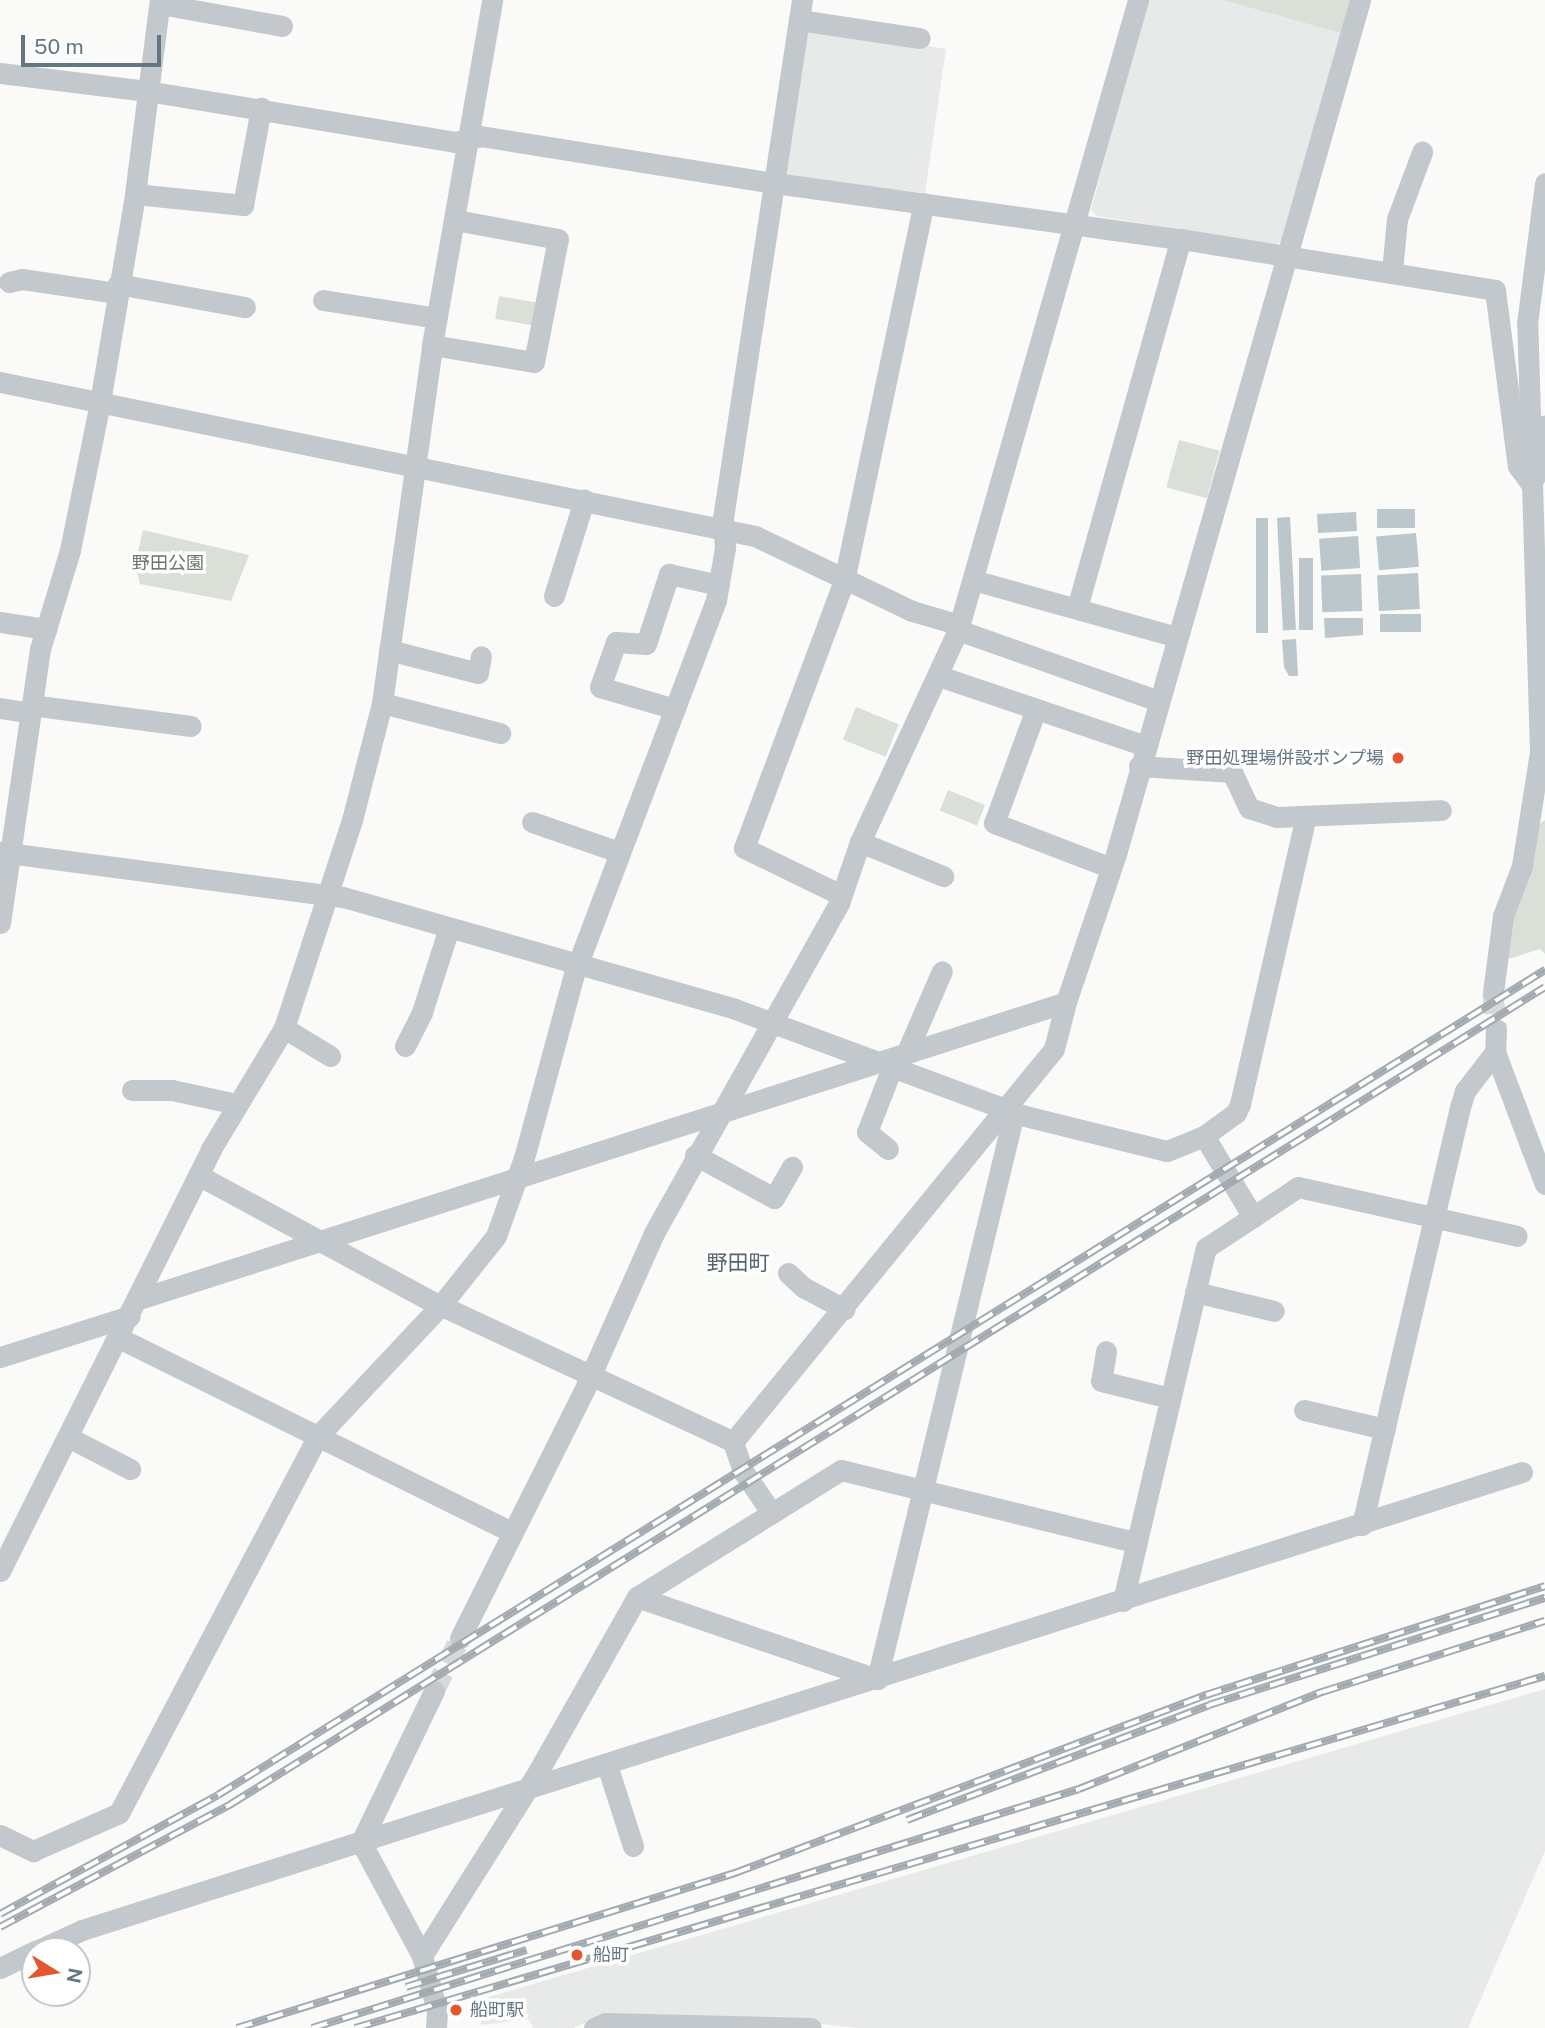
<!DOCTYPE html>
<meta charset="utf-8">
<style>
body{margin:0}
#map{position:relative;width:1545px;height:2028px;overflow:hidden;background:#fafaf8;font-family:"Public Sans","Noto Sans JP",sans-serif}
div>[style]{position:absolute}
.built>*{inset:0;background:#e8e9e9}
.green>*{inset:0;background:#dadfd7;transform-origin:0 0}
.water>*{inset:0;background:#bbc7cb;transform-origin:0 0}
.minor-tunnel>*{height:21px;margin-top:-10.5px;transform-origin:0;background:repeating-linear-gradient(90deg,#d5d9db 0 21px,transparent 0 31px)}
.minor>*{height:21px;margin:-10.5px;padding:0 10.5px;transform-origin:10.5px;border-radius:10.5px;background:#c3c8cc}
.rail>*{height:8px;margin-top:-4px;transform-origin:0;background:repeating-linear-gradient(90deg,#fff 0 16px,#a2aab0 0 32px);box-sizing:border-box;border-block:2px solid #a2aab0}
.dots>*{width:19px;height:19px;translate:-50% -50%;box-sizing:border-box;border:4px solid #fff;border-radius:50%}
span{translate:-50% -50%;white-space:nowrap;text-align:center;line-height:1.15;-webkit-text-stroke:7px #fff;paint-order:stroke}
.park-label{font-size:18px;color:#687a64}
.poi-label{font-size:18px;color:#657683}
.right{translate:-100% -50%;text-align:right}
.left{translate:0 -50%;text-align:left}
.quarter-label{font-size:21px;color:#57646e}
.north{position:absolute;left:21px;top:1937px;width:70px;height:70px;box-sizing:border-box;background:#fff;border:2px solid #c1c8cd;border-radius:50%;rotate:101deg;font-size:19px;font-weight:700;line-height:28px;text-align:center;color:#657683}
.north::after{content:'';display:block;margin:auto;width:24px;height:32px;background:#e4572e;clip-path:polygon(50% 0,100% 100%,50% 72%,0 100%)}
.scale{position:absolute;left:21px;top:35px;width:140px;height:32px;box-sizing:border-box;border:4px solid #657683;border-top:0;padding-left:9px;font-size:21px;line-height:24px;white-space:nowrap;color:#657683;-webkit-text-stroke:5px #fff;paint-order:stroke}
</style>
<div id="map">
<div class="built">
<i style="clip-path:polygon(1147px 0,1223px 0,1343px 34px,1286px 239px,1276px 245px,1097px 216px,1091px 210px)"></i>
<i style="clip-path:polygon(808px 27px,946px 49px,925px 193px,789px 176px,783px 170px)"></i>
<i style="clip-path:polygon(1545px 1689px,1545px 1851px,1468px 2028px,857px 2028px,778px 2019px,605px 2015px,573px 2028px,534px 2028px,528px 2019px,482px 2025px,478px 2000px)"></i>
</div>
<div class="green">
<i style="clip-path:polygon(1223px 0,1353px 0,1343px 34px)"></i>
<i style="left:499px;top:296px;width:42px;height:23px;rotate:10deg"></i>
<i style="left:1179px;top:440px;width:42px;height:49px;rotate:15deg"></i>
<i style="clip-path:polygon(143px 530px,249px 555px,231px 601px,140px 584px,135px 564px)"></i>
<i style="left:856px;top:707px;width:46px;height:35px;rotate:22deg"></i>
<i style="left:948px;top:790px;width:40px;height:22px;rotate:22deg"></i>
<i style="clip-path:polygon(1545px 820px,1545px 954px,1540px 949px,1499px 962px,1536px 826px)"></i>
</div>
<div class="water">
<i style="left:1415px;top:509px;width:19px;height:38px;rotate:90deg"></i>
<i style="left:1356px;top:512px;width:19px;height:39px;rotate:87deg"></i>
<i style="left:1290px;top:517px;width:113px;height:13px;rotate:87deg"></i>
<i style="left:1256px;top:518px;width:12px;height:115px"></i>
<i style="left:1416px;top:533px;width:34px;height:40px;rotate:85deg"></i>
<i style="left:1358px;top:536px;width:32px;height:39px;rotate:86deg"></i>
<i style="left:1299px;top:558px;width:14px;height:72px"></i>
<i style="left:1418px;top:573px;width:36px;height:41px;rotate:87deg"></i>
<i style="left:1361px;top:574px;width:37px;height:40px;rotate:88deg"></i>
<i style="left:1421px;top:614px;width:18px;height:41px;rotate:90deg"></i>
<i style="clip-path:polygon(1324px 618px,1363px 618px,1363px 635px,1325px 638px)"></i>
<i style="clip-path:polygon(1296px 639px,1298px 676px,1289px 676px,1284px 667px,1282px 640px)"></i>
</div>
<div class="minor-tunnel">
<i style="left:1493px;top:992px;width:37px;rotate:85deg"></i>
<i style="left:434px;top:1691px;width:59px;rotate:-63.9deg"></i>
</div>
<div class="minor">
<i style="left:160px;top:4px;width:124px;rotate:10.2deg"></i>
<i style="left:799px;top:20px;width:122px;rotate:8.5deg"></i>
<i style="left:0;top:73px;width:148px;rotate:7deg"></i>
<i style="left:147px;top:91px;width:312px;rotate:9.4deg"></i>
<i style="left:455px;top:142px;width:26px;rotate:-13deg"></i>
<i style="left:480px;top:136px;width:299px;rotate:9.1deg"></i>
<i style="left:775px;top:183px;width:410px;rotate:7.9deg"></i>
<i style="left:1181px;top:239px;width:318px;rotate:9.2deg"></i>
<i style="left:1495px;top:290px;width:177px;rotate:82.6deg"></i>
<i style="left:1518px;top:466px;width:22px;rotate:54deg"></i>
<i style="left:1531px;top:484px;width:17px;rotate:-62deg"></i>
<i style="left:1539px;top:469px;width:44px;rotate:-82.2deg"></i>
<i style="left:135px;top:194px;width:109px;rotate:5.8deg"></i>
<i style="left:243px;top:205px;width:99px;rotate:-79.5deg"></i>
<i style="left:1392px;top:271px;width:52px;rotate:-84.5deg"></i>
<i style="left:1397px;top:219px;width:72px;rotate:-69.5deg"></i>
<i style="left:9px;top:282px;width:13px;rotate:-13deg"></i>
<i style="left:22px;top:279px;width:96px;rotate:8.4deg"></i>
<i style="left:118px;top:284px;width:129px;rotate:10.3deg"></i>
<i style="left:323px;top:300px;width:115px;rotate:9deg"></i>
<i style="left:432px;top:345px;width:103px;rotate:9.5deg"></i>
<i style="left:534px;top:362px;width:125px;rotate:-79deg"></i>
<i style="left:558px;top:239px;width:105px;rotate:-169.5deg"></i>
<i style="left:0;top:382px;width:771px;rotate:11.53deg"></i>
<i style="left:755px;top:536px;width:174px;rotate:25.5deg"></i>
<i style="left:912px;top:611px;width:50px;rotate:16.3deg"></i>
<i style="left:973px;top:580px;width:212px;rotate:15.6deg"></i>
<i style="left:554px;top:596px;width:101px;rotate:-72.6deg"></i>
<i style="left:1077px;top:608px;width:383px;rotate:-74.3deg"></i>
<i style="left:0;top:622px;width:47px;rotate:8.7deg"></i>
<i style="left:958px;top:630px;width:212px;rotate:19.5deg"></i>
<i style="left:389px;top:650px;width:92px;rotate:14.5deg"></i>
<i style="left:478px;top:673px;width:17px;rotate:-80deg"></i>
<i style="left:939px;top:676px;width:219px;rotate:18.7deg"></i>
<i style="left:382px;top:703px;width:122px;rotate:14.3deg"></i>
<i style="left:31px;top:705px;width:161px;rotate:7.5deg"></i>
<i style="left:0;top:708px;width:30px;rotate:9deg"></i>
<i style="left:675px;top:709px;width:78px;rotate:-163.7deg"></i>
<i style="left:600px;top:687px;width:48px;rotate:-70.4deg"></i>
<i style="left:616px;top:642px;width:30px;rotate:4deg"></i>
<i style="left:646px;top:644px;width:74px;rotate:-71.8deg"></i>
<i style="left:669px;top:574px;width:51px;rotate:12.4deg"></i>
<i style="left:1036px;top:709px;width:121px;rotate:110.2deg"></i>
<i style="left:994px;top:823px;width:125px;rotate:21deg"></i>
<i style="left:1139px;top:766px;width:93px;rotate:3.7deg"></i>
<i style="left:1232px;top:772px;width:40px;rotate:65deg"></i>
<i style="left:1249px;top:808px;width:29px;rotate:18deg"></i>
<i style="left:1277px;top:817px;width:164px;rotate:-2.4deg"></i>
<i style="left:532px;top:822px;width:92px;rotate:19deg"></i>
<i style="left:860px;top:842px;width:90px;rotate:22.3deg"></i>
<i style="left:0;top:852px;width:346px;rotate:7.5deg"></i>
<i style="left:343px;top:897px;width:408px;rotate:15.9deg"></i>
<i style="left:735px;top:1009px;width:305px;rotate:20.3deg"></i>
<i style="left:1021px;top:1115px;width:150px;rotate:13.9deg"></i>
<i style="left:1167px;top:1151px;width:40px;rotate:-22deg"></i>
<i style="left:1204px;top:1136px;width:39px;rotate:-36deg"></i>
<i style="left:1236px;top:1113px;width:10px;rotate:-66deg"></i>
<i style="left:1240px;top:1104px;width:295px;rotate:-77.1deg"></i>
<i style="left:841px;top:895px;width:108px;rotate:-154.1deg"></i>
<i style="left:744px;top:848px;width:285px;rotate:-69.5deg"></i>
<i style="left:844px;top:581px;width:386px;rotate:-78.1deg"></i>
<i style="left:0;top:923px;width:277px;rotate:-81.7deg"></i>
<i style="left:40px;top:649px;width:103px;rotate:-73.1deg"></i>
<i style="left:70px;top:550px;width:151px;rotate:-78.5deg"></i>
<i style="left:100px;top:402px;width:211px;rotate:-80.4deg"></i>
<i style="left:135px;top:194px;width:196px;rotate:-82.7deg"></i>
<i style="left:1493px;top:992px;width:77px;rotate:-82.5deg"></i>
<i style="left:1503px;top:916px;width:53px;rotate:-69.2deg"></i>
<i style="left:1522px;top:866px;width:115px;rotate:-81deg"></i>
<i style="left:1540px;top:752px;width:428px;rotate:-91.7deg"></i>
<i style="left:1527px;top:324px;width:142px;rotate:-82.7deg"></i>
<i style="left:284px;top:1028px;width:54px;rotate:31.3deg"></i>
<i style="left:1496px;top:1029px;width:23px;rotate:92deg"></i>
<i style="left:1495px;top:1052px;width:141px;rotate:69.3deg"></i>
<i style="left:405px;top:1046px;width:38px;rotate:-63deg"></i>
<i style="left:422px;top:1012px;width:88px;rotate:-72.2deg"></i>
<i style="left:906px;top:1054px;width:90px;rotate:-66.6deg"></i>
<i style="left:132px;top:1090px;width:40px"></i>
<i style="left:172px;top:1090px;width:66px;rotate:12.3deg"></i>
<i style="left:1204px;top:1136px;width:95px;rotate:58.8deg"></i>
<i style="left:888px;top:1149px;width:27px;rotate:-141deg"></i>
<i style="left:867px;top:1132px;width:72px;rotate:-68.8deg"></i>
<i style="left:695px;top:1155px;width:90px;rotate:28.6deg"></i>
<i style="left:774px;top:1198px;width:36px;rotate:-60deg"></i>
<i style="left:198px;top:1175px;width:260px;rotate:28.4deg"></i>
<i style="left:427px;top:1299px;width:338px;rotate:25deg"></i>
<i style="left:733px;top:1442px;width:507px;rotate:-50.76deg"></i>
<i style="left:1054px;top:1049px;width:49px;rotate:-75.7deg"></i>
<i style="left:788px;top:1273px;width:21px;rotate:43deg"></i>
<i style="left:803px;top:1287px;width:47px;rotate:28.2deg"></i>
<i style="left:1195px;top:1292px;width:81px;rotate:13.5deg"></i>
<i style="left:139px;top:1299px;width:973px;rotate:-17.76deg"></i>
<i style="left:1066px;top:1002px;width:156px;rotate:-71.3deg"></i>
<i style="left:1116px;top:854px;width:888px;rotate:-74.05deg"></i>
<i style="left:119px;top:1338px;width:438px;rotate:26.3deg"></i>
<i style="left:1106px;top:1351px;width:30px;rotate:99deg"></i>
<i style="left:1101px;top:1381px;width:71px;rotate:13.8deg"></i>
<i style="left:0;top:1357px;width:136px;rotate:-17.5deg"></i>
<i style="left:1304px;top:1410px;width:83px;rotate:13.2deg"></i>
<i style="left:68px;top:1437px;width:70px;rotate:27.3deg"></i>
<i style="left:733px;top:1442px;width:31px;rotate:71deg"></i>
<i style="left:743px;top:1471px;width:50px;rotate:55.7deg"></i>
<i style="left:1362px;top:1525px;width:432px;rotate:-76.8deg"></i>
<i style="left:1461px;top:1104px;width:14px;rotate:-73deg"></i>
<i style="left:1465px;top:1091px;width:49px;rotate:-52.4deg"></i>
<i style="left:0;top:1571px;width:472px;rotate:-63.4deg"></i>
<i style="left:211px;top:1149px;width:141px;rotate:-58.9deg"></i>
<i style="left:284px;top:1028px;width:219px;rotate:-71.9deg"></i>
<i style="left:352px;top:820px;width:121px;rotate:-75.6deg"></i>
<i style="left:382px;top:703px;width:361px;rotate:-82deg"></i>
<i style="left:432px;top:345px;width:350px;rotate:-80.1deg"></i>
<i style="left:637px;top:1597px;width:254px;rotate:18.9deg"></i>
<i style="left:877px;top:1679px;width:582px;rotate:-76.39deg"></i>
<i style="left:1123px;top:1601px;width:363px;rotate:-76.8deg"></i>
<i style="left:1206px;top:1248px;width:110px;rotate:-33.5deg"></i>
<i style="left:1298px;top:1187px;width:224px;rotate:12.6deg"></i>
<i style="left:460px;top:1638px;width:282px;rotate:-63.4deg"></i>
<i style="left:586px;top:1386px;width:167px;rotate:-66deg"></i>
<i style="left:654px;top:1233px;width:378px;rotate:-60.7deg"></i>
<i style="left:839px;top:903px;width:65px;rotate:-71deg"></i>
<i style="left:860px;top:842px;width:234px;rotate:-65.2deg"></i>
<i style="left:958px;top:630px;width:655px;rotate:-74.05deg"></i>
<i style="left:434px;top:1691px;width:168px;rotate:115.8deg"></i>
<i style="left:361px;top:1842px;width:129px;rotate:61.8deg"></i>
<i style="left:422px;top:1956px;width:56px;rotate:74.5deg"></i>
<i style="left:437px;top:2010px;width:18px;rotate:93deg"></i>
<i style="left:607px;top:1765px;width:85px;rotate:72.2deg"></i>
<i style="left:0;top:1835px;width:37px;rotate:26deg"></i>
<i style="left:33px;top:1851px;width:94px;rotate:-23.8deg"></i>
<i style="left:119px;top:1813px;width:426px;rotate:-62.2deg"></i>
<i style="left:318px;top:1436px;width:180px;rotate:-46.8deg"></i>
<i style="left:441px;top:1305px;width:88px;rotate:-51.4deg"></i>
<i style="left:496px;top:1236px;width:83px;rotate:-70.3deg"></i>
<i style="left:524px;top:1158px;width:191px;rotate:-74.8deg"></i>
<i style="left:574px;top:974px;width:400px;rotate:-69.2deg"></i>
<i style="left:716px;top:600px;width:53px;rotate:-80.2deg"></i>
<i style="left:725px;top:548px;width:30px;rotate:-94deg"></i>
<i style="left:723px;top:518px;width:524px;rotate:-81.33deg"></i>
<i style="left:36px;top:1951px;width:51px;rotate:-24.5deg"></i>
<i style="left:82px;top:1930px;width:1511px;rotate:-17.64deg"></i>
<i style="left:422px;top:1956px;width:220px;rotate:-57.8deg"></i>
<i style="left:539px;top:1770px;width:199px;rotate:-60.5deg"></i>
<i style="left:637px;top:1597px;width:240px;rotate:-31.9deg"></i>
<i style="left:841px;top:1470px;width:303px;rotate:13.8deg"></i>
<i style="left:0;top:1968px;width:39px;rotate:-26deg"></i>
<i style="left:594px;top:2028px;width:12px;rotate:-24deg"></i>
<i style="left:605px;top:2023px;width:206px;rotate:1.4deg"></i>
</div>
<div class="rail">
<i style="left:907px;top:1820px;width:323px;rotate:-20.8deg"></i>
<i style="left:1209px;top:1705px;width:353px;rotate:-17.7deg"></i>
<i style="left:0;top:1914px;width:248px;rotate:-28.6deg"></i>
<i style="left:218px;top:1795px;width:1563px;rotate:-31.87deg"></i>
<i style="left:0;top:1927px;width:262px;rotate:-28deg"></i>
<i style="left:231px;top:1804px;width:1547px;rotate:-31.87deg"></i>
<i style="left:406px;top:1987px;width:126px;rotate:-17.1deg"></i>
<i style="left:237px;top:2028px;width:522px;rotate:-17.29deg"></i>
<i style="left:735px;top:1873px;width:504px;rotate:-20.7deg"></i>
<i style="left:1206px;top:1695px;width:356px;rotate:-17.8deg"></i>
<i style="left:312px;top:2028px;width:803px;rotate:-17.31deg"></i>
<i style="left:1079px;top:1789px;width:262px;rotate:-21.8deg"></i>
<i style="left:1322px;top:1692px;width:234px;rotate:-17.7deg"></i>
<i style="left:355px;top:2028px;width:1241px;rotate:-16.48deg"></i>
</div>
<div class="dots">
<i style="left:1398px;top:758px;background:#e4572e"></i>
<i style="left:577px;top:1955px;background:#e4572e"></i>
<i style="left:456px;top:2010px;background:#e4572e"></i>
</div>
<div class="park-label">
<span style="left:168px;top:563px">野田公園</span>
</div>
<div class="poi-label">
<span class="right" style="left:1384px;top:758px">野田処理場併設ポンプ場</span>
<span class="left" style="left:593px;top:1955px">船町</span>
<span class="left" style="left:470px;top:2010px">船町駅</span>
</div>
<div class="quarter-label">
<span style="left:738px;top:1263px">野田町</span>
</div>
<div class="north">N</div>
<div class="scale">50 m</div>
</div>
